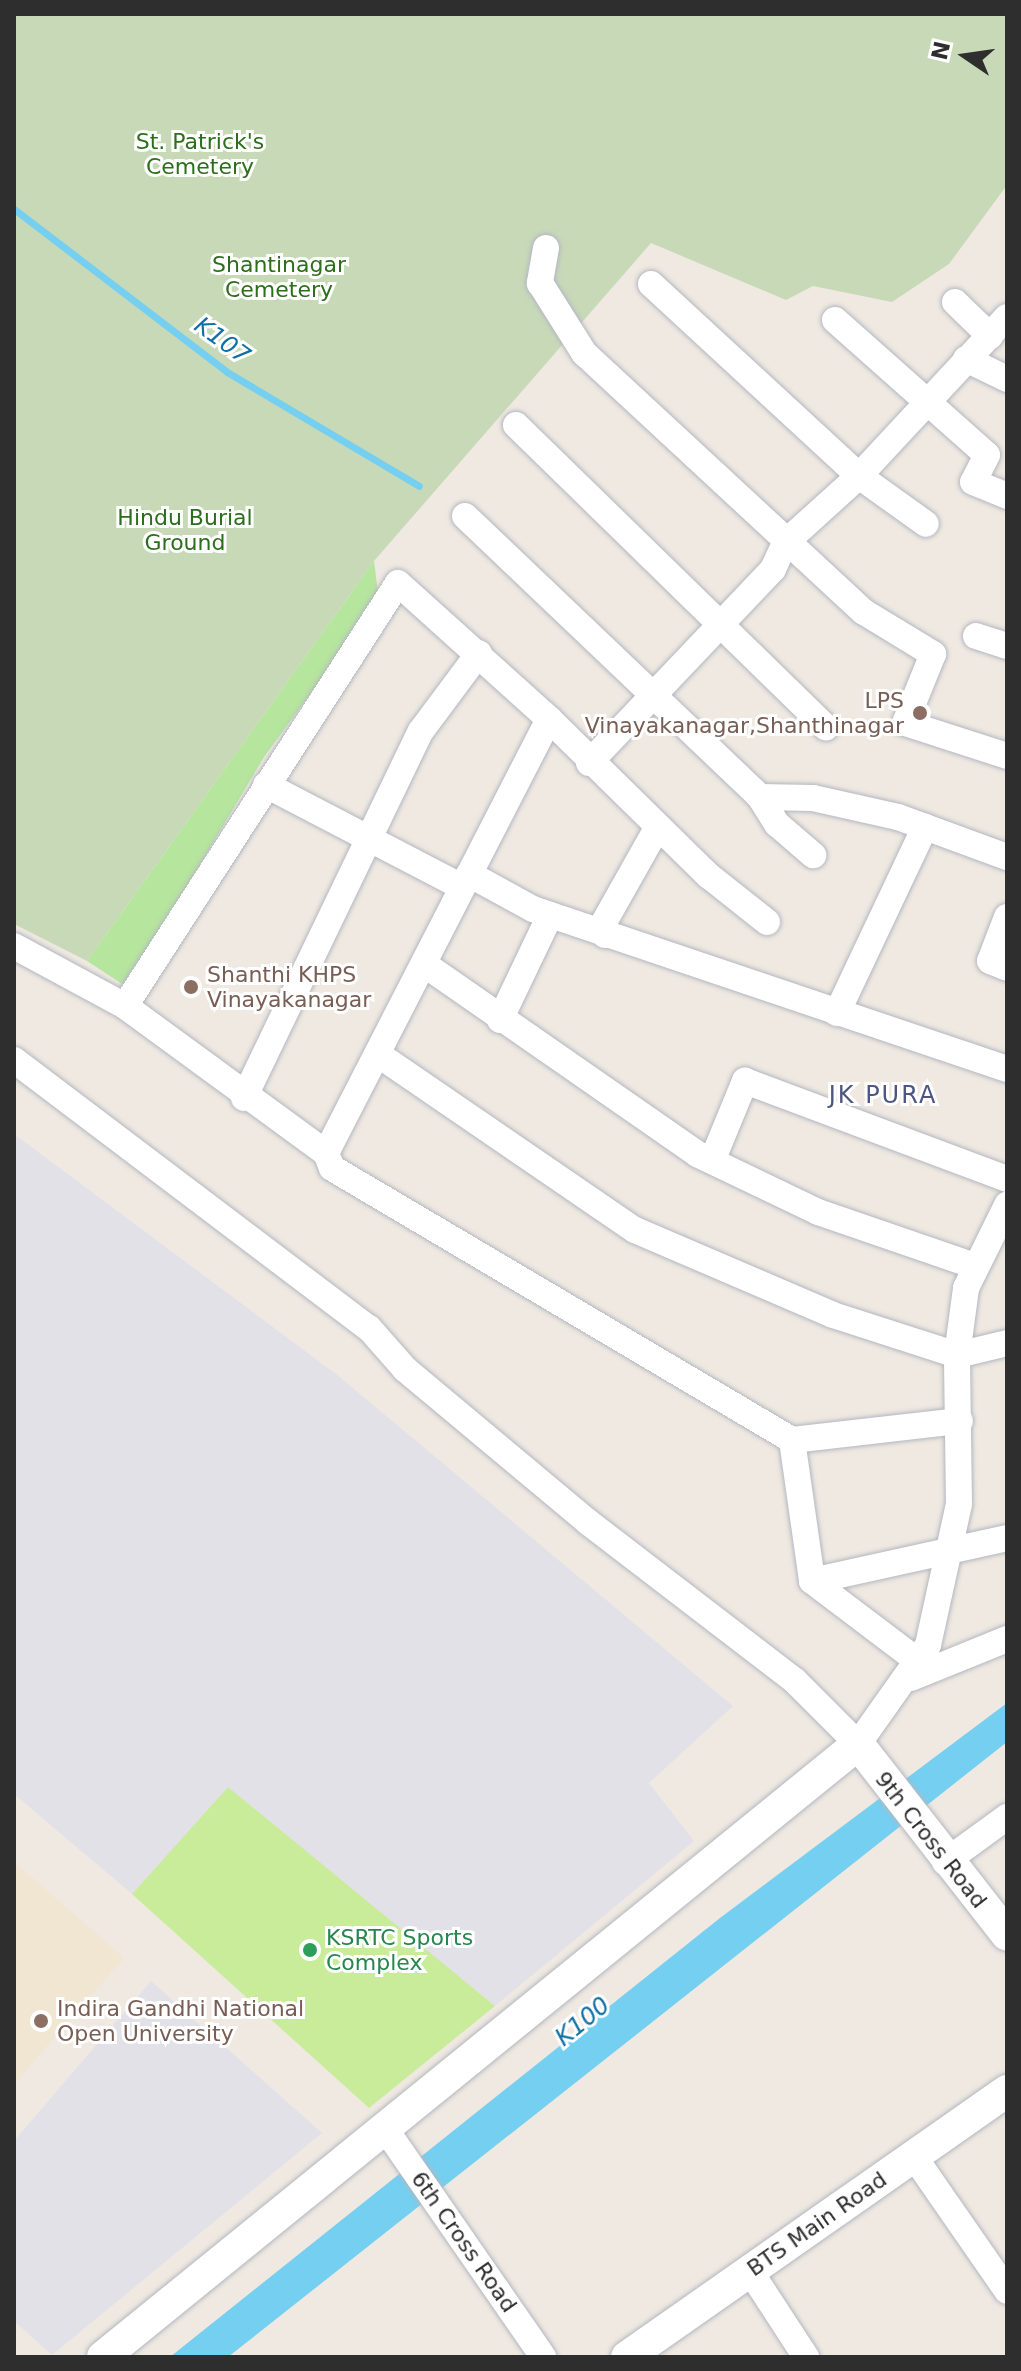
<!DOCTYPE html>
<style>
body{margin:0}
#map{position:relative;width:1021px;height:2371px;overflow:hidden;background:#efe9e1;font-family:"DejaVu Sans",sans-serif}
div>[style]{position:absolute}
.industrial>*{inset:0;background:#e3e1e8}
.education>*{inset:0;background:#f0e6d1}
.green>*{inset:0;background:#b6e59e}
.cemetery>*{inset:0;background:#c8d9b8}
.pitch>*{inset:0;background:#c9ec9a}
.water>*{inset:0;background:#75cff0}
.stream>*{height:7px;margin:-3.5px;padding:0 3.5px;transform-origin:3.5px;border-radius:3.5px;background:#75cff0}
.roads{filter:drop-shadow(0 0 2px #b4b7c1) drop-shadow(0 0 2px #b4b7c1)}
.minor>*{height:26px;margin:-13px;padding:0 13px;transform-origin:13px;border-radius:13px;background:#fff}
.tertiary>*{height:32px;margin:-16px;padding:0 16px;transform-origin:16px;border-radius:16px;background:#fff}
.dots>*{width:22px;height:22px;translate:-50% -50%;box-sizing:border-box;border:4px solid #fff;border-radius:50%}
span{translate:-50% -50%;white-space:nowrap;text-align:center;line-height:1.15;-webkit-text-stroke:6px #fff;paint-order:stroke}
.park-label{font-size:22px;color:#2c6e1b}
.education-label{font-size:22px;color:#785e54}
.right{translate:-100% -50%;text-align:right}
.left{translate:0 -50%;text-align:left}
.street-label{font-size:22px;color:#2e2e2e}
.leisure-label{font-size:22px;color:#27864d}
.water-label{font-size:24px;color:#0d6fa3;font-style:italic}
.neighbourhood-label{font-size:24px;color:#4d5680;letter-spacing:2px}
.frame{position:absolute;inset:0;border:16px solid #2e2e2e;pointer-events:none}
.north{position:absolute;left:925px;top:16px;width:80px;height:80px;-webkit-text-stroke:6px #fff;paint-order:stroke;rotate:283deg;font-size:22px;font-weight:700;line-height:32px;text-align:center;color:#2e2e2e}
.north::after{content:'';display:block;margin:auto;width:28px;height:36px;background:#2e2e2e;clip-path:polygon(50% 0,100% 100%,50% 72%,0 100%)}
</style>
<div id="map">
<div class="industrial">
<i style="clip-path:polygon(14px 1134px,336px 1374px,733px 1706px,649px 1783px,694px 1841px,495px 2006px,228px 1788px,132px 1894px,14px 1794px)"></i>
<i style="clip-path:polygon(151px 1981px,322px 2133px,52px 2355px,14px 2321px,14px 2141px)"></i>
</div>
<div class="education">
<i style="clip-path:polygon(14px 1862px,124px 1958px,14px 2084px)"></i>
</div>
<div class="green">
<i style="clip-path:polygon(374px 561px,379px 600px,264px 757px,127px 987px,87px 961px)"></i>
</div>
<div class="cemetery">
<i style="clip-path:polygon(14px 14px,1007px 14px,1007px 185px,949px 264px,892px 302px,813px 286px,786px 300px,651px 243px,374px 561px,87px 961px,14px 924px)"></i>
</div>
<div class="pitch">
<i style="clip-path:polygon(228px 1787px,495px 2006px,369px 2108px,132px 1894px)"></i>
</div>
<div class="water">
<i style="clip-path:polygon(1007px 1703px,1007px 1742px,228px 2357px,170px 2357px,720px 1918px)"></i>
</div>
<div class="stream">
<i style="left:14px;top:209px;width:268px;rotate:37.4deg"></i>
<i style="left:227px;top:372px;width:223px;rotate:30.7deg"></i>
</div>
<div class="roads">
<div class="minor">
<i style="left:546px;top:248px;width:36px;rotate:100deg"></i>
<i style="left:540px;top:283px;width:83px;rotate:57.8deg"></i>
<i style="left:584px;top:353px;width:381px;rotate:42.8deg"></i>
<i style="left:864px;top:612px;width:81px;rotate:31.3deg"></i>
<i style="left:933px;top:654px;width:74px;rotate:112.1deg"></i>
<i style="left:905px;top:723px;width:107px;rotate:17.9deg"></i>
<i style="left:651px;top:284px;width:283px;rotate:42.7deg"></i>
<i style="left:859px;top:476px;width:82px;rotate:35.6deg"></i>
<i style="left:955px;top:302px;width:49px;rotate:44.2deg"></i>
<i style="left:835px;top:320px;width:203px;rotate:41.6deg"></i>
<i style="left:987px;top:455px;width:30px;rotate:117deg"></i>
<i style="left:973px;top:482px;width:37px;rotate:22deg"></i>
<i style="left:966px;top:359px;width:46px;rotate:26deg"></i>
<i style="left:516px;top:425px;width:433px;rotate:44.3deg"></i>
<i style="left:465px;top:516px;width:407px;rotate:43.6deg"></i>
<i style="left:760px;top:797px;width:53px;rotate:1.1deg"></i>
<i style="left:813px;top:798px;width:87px;rotate:12.6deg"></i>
<i style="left:898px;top:817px;width:116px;rotate:20.2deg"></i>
<i style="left:976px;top:636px;width:33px;rotate:18deg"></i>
<i style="left:589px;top:763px;width:267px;rotate:-46.5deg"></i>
<i style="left:773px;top:569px;width:29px;rotate:-65deg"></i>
<i style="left:785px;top:543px;width:100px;rotate:-42.2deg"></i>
<i style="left:859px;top:476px;width:217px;rotate:-47.1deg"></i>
<i style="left:266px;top:785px;width:221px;rotate:27.5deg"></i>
<i style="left:760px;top:797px;width:32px;rotate:58deg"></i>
<i style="left:777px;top:824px;width:48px;rotate:40.7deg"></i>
<i style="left:469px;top:874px;width:73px;rotate:28.7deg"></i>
<i style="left:533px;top:909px;width:500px;rotate:18.65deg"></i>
<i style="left:1007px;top:917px;width:47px;rotate:111.1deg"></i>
<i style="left:990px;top:961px;width:18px;rotate:22deg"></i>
<i style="left:605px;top:935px;width:11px;rotate:-100deg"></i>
<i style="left:603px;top:924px;width:110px;rotate:-60.6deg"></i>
<i style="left:14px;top:946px;width:126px;rotate:28.4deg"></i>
<i style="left:125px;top:1006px;width:249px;rotate:36.2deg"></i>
<i style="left:326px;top:1153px;width:16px;rotate:68deg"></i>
<i style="left:332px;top:1168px;width:534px;rotate:30.6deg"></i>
<i style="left:792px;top:1440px;width:169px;rotate:-6.5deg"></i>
<i style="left:424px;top:964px;width:333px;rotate:34.8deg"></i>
<i style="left:697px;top:1154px;width:134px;rotate:25.6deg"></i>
<i style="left:818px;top:1212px;width:166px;rotate:19deg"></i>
<i style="left:125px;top:1006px;width:503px;rotate:-57.16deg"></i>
<i style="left:398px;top:583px;width:203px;rotate:42deg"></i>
<i style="left:837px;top:1013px;width:206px;rotate:-64.7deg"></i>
<i style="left:500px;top:1020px;width:116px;rotate:-64.5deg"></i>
<i style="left:379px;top:1055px;width:310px;rotate:34.4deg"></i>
<i style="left:635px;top:1230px;width:215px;rotate:23.2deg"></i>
<i style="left:833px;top:1315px;width:130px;rotate:17.9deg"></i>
<i style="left:957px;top:1355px;width:68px;rotate:-82.3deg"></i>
<i style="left:966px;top:1288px;width:93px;rotate:-63.7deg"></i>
<i style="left:14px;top:1060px;width:445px;rotate:37.1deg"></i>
<i style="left:369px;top:1328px;width:55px;rotate:48.7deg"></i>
<i style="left:405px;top:1369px;width:239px;rotate:39.9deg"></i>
<i style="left:588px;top:1522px;width:260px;rotate:37.5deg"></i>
<i style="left:794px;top:1680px;width:91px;rotate:45deg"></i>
<i style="left:858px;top:1744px;width:121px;rotate:-54.7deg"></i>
<i style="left:928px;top:1645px;width:144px;rotate:-77.6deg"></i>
<i style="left:959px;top:1504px;width:149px;rotate:-90.8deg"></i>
<i style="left:957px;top:1355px;width:51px;rotate:-13.5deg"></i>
<i style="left:244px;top:1098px;width:407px;rotate:-64.3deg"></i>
<i style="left:421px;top:731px;width:97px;rotate:-53.4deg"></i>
<i style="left:326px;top:1153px;width:488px;rotate:-62.8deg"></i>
<i style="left:549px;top:719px;width:224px;rotate:44.5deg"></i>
<i style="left:709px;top:876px;width:74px;rotate:38.4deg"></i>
<i style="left:712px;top:1161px;width:87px;rotate:-67.6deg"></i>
<i style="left:745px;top:1081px;width:280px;rotate:20.5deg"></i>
<i style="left:792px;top:1440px;width:142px;rotate:81.9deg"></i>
<i style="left:812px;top:1581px;width:134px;rotate:37.1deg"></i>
<i style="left:812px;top:1581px;width:200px;rotate:-12.4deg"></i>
<i style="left:911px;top:1678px;width:104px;rotate:-22.1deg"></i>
<i style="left:945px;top:1862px;width:77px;rotate:-36deg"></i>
<i style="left:384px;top:2127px;width:280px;rotate:55.3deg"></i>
<i style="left:913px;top:2155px;width:165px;rotate:55.3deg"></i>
<i style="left:750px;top:2271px;width:103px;rotate:56.9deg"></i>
</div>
<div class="tertiary">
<i style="left:103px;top:2357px;width:973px;rotate:-39.07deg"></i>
<i style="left:858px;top:1744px;width:242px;rotate:52deg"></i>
<i style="left:627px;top:2357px;width:464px;rotate:-35deg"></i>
</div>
</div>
<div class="dots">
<i style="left:920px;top:713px;background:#8d6e63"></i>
<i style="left:191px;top:987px;background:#8d6e63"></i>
<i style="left:310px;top:1950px;background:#2e9e5b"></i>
<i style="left:41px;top:2021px;background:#8d6e63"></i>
</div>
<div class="park-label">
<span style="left:200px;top:154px">St. Patrick's<br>Cemetery</span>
<span style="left:279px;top:277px">Shantinagar<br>Cemetery</span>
<span style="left:185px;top:530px">Hindu Burial<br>Ground</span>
</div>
<div class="education-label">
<span class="right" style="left:904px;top:713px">LPS<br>Vinayakanagar,Shanthinagar</span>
<span class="left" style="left:207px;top:987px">Shanthi KHPS<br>Vinayakanagar</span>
<span class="left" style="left:57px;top:2021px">Indira Gandhi National<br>Open University</span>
</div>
<div class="street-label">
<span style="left:931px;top:1840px;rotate:52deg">9th Cross Road</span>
<span style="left:817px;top:2224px;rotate:-35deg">BTS Main Road</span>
<span style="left:464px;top:2242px;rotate:55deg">6th Cross Road</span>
</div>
<div class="leisure-label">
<span class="left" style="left:326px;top:1950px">KSRTC Sports<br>Complex</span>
</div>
<div class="water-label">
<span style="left:222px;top:341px;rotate:36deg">K107</span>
<span style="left:583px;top:2022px;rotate:-39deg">K100</span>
</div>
<div class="neighbourhood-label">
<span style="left:883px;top:1096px">JK PURA</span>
</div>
<div class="frame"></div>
<div class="north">N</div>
</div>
